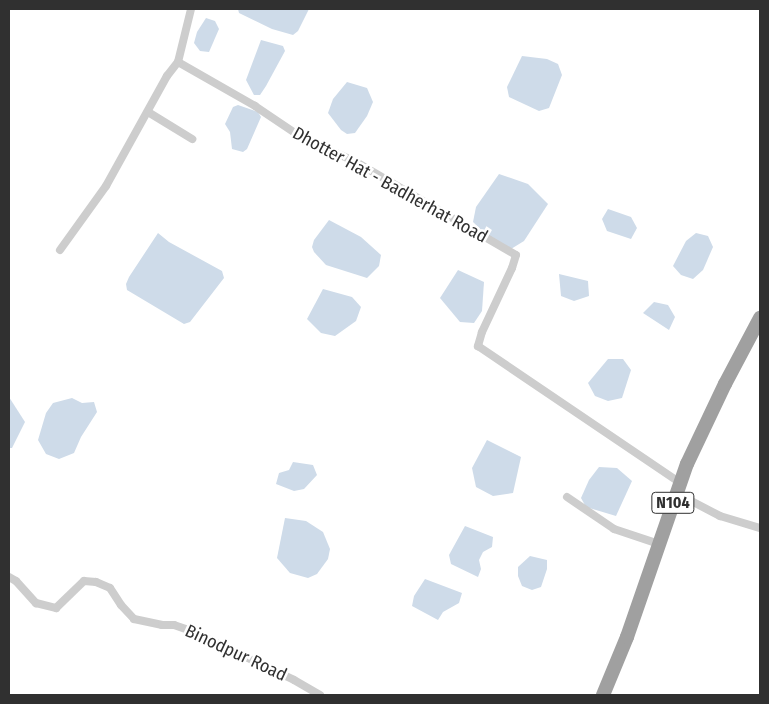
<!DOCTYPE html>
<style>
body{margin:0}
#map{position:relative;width:769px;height:704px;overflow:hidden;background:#fff;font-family:"Fira Sans Condensed",sans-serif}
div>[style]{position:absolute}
.water>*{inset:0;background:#cedbe9}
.minor>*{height:8px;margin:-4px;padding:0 4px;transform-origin:4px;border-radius:4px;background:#cdcdcd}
.trunk>*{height:14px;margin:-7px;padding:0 7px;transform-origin:7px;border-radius:7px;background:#a0a0a0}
span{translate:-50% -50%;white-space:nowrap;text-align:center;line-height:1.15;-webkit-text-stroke:5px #fff;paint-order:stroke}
.shield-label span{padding:1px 4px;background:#fff;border:1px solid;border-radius:4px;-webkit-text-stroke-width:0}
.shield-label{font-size:16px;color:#303030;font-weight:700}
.street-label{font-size:18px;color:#303030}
.frame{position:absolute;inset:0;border:10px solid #303030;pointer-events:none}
</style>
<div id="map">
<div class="water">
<i style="clip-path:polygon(238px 9px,309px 9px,298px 31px,293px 35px,272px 29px,239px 13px)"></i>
<i style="clip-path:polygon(206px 18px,215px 21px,219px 29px,209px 52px,200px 51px,194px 43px,197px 32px)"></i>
<i style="clip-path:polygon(261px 40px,283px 46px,285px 51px,266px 86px,260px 95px,254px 95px,246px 80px)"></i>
<i style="clip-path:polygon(522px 56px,547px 59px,558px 64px,562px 75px,549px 108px,539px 111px,509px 97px,507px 87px)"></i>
<i style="clip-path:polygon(347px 82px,367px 88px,373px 102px,367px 116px,355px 133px,347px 134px,341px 130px,328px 113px,333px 99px)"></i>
<i style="clip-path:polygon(238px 105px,258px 112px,261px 117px,247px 149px,243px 152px,232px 149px,230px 132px,225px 124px,233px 107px)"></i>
<i style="clip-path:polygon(499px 174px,528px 184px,548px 204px,524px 241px,511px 249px,497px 245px,473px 222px,476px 207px)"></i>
<i style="clip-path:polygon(608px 209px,631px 217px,637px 228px,631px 239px,607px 231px,602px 219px)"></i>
<i style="clip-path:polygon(329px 220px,361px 237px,381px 255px,379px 266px,367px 278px,326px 265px,314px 252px,312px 247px,314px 240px)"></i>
<i style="clip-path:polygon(158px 233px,169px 242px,222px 271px,224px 278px,190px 322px,184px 324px,127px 290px,126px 284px,129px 277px)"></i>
<i style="clip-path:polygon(696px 233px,708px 236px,713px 247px,703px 270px,693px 279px,681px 275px,673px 266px,686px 241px)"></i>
<i style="clip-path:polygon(458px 270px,484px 282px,482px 311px,474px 323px,460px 322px,440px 298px)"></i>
<i style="clip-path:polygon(559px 274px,588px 281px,589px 296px,574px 301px,561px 296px)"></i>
<i style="clip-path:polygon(323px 289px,352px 297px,361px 307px,356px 321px,335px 336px,321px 333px,307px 319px)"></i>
<i style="clip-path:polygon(654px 302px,668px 305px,675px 317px,669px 330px,643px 313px)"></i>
<i style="clip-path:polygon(608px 359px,623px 359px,631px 370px,622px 398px,608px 401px,595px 396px,588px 383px)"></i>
<i style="clip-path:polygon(9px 397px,25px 422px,12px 448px,9px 448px)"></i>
<i style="clip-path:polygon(72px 398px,82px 403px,94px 402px,97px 412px,81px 437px,74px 453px,59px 459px,46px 454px,38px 440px,46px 413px,53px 403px)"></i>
<i style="clip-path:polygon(487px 440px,521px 457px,513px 493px,493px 496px,476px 487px,472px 468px)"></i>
<i style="clip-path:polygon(293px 462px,313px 465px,317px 475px,304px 489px,294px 491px,276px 484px,279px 473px,289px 470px)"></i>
<i style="clip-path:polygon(599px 467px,617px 468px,632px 481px,616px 516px,586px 507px,581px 498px,589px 480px)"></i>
<i style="clip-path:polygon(285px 518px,306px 521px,323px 532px,330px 549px,328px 559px,317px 574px,308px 578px,290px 573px,277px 558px)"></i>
<i style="clip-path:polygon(465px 526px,493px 537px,492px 547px,483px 552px,479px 560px,481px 569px,478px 577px,451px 564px,449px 555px)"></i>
<i style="clip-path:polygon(530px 556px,547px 560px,547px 569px,541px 587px,532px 590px,522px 586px,518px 576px,518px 567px)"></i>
<i style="clip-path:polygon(425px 579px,462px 593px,459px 603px,443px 612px,438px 620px,412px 606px,414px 596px)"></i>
</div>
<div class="minor">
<i style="left:178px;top:62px;width:89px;rotate:29.7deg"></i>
<i style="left:255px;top:106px;width:55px;rotate:34deg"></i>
<i style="left:301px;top:137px;width:60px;rotate:24.4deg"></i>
<i style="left:356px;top:162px;width:185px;rotate:30.2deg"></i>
<i style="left:516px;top:255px;width:14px;rotate:107deg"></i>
<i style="left:512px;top:268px;width:71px;rotate:115.1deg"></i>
<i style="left:482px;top:332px;width:15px;rotate:106deg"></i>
<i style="left:478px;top:346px;width:244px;rotate:34.1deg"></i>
<i style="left:148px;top:112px;width:52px;rotate:31.5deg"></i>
<i style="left:60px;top:250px;width:79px;rotate:-54.3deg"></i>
<i style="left:106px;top:186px;width:126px;rotate:-61deg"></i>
<i style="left:167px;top:76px;width:18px;rotate:-52deg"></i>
<i style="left:178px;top:62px;width:55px;rotate:-76.2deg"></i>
<i style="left:676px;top:493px;width:50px;rotate:27.6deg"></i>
<i style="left:720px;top:516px;width:42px;rotate:16.7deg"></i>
<i style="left:567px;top:497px;width:57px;rotate:34.2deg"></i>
<i style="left:614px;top:529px;width:47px;rotate:18.4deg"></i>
<i style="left:9px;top:577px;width:8px;rotate:30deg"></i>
<i style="left:16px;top:581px;width:30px;rotate:48deg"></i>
<i style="left:36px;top:603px;width:21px;rotate:14deg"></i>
<i style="left:56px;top:608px;width:39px;rotate:-44deg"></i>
<i style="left:84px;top:581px;width:12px;rotate:5deg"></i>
<i style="left:96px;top:582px;width:15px;rotate:23deg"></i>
<i style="left:110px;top:588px;width:20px;rotate:57deg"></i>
<i style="left:121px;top:605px;width:19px;rotate:47deg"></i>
<i style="left:134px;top:619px;width:29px;rotate:12deg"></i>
<i style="left:162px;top:625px;width:12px"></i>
<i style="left:174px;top:625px;width:18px;rotate:19deg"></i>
<i style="left:191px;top:631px;width:114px;rotate:25.4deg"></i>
<i style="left:294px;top:680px;width:30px;rotate:30deg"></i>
</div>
<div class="trunk">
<i style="left:603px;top:695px;width:63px;rotate:-67.5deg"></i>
<i style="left:627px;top:637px;width:183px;rotate:-70.9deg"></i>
<i style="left:687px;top:464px;width:89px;rotate:-64.6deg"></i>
<i style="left:725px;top:384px;width:75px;rotate:-62.1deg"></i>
</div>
<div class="shield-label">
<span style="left:673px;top:503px">N104</span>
</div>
<div class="street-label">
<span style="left:390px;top:185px;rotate:29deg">Dhotter Hat - Badherhat Road</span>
<span style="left:236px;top:653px;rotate:25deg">Binodpur Road</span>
</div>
<div class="frame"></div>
</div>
